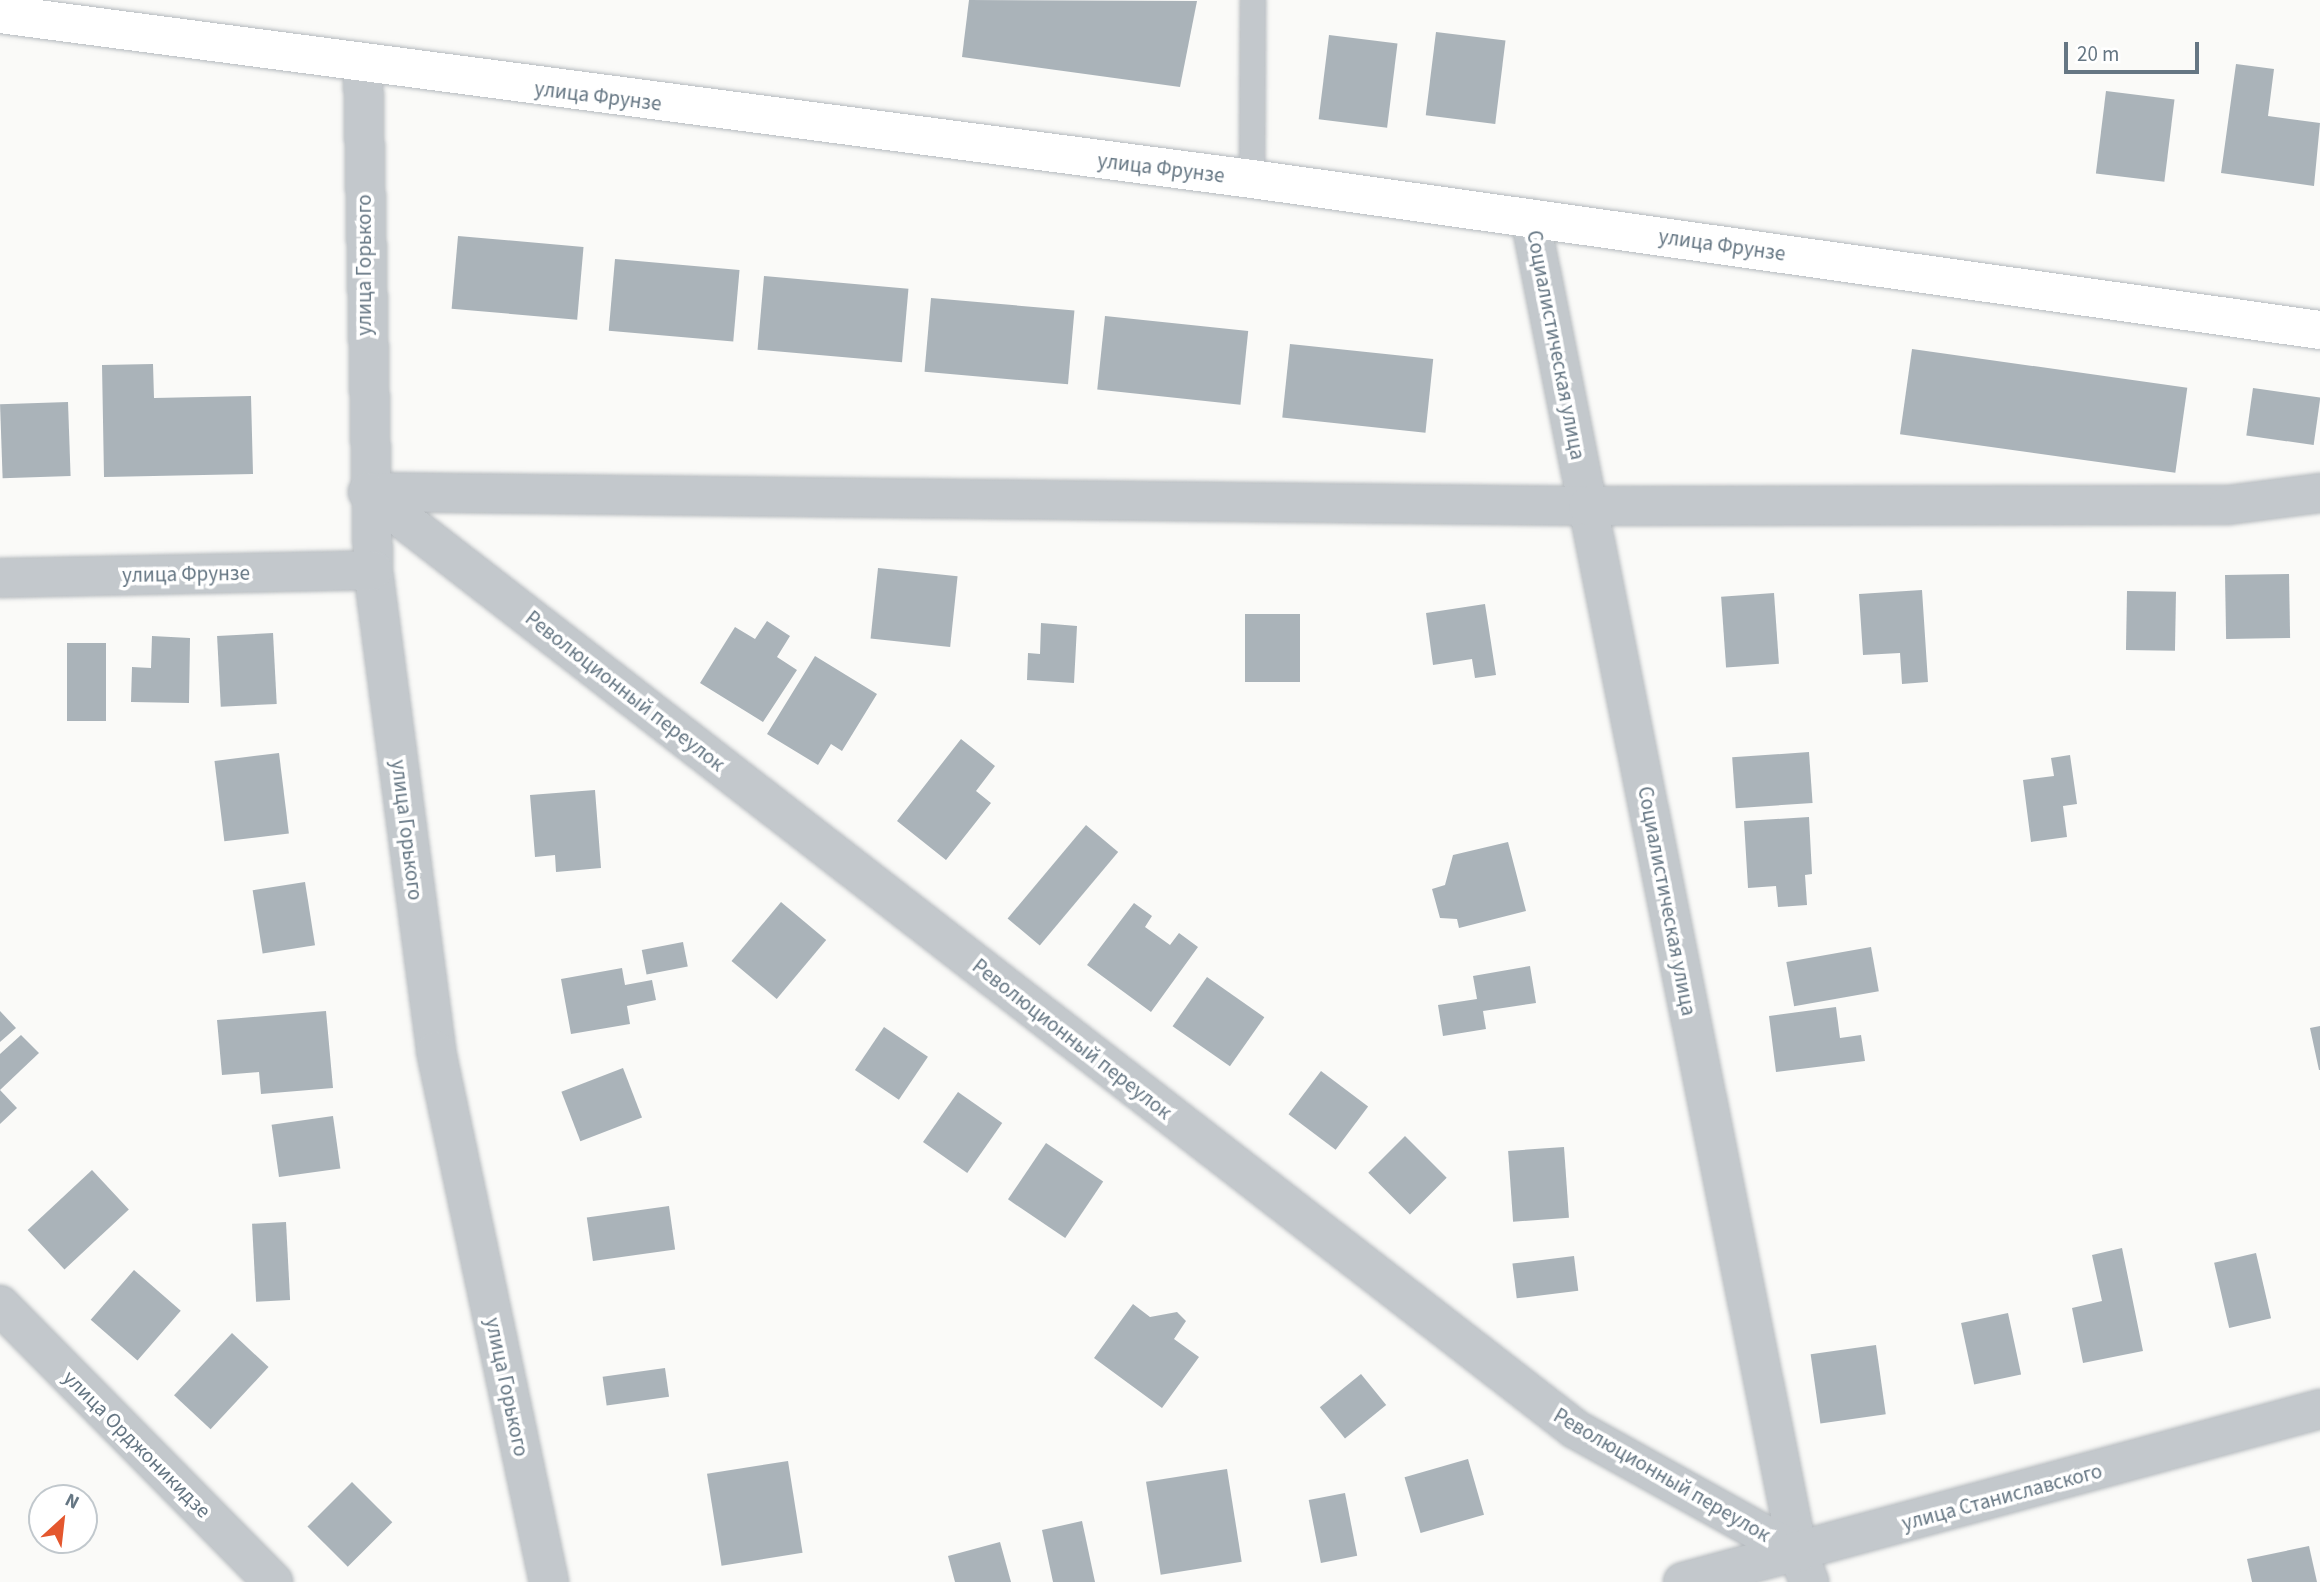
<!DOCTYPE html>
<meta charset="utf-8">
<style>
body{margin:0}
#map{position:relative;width:2320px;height:1582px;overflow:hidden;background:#fafaf8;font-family:"Source Sans 3",sans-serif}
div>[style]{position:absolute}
.building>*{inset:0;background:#aab3b9;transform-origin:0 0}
.roads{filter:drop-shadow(0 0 2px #b5babe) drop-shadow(0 0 2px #b5babe)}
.service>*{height:24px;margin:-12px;padding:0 12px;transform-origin:12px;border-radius:12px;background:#c3c8cc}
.minor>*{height:38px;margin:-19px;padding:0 19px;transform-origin:19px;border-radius:19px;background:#c3c8cc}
.primary>*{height:38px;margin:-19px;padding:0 19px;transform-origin:19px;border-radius:19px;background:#fff}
span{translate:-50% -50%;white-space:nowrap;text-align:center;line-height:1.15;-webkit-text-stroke:7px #fff;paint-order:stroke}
.street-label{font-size:21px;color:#657683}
.north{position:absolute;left:28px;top:1484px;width:70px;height:70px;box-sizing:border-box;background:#fff;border:2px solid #c1c8cd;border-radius:50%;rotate:27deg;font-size:19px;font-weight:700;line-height:28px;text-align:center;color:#657683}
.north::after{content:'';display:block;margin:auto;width:24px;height:32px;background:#e4572e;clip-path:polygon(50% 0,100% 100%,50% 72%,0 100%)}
.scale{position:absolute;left:2064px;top:42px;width:135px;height:32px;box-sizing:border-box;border:4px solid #657683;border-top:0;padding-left:9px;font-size:21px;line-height:24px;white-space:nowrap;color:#657683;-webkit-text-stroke:5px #fff;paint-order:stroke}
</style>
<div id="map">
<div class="building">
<i style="clip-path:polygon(969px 0,1197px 1px,1180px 87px,962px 57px)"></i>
<i style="left:1436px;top:32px;width:70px;height:84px;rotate:7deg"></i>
<i style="left:1329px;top:35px;width:69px;height:85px;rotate:7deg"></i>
<i style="clip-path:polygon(2236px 64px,2274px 69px,2268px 116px,2320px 123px,2314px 186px,2221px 173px)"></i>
<i style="left:2106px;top:91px;width:69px;height:83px;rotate:7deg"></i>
<i style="left:458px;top:236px;width:126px;height:73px;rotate:5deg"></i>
<i style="left:615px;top:259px;width:125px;height:72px;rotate:5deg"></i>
<i style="left:764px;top:276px;width:145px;height:74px;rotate:5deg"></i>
<i style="left:931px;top:298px;width:144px;height:74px;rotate:5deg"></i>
<i style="left:1105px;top:316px;width:144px;height:74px;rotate:6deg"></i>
<i style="left:1290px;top:344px;width:144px;height:74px;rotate:6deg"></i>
<i style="left:1912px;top:349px;width:278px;height:86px;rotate:8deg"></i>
<i style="clip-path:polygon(153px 364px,154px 398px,251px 396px,253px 474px,104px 477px,102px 365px)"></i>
<i style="left:2253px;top:388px;width:68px;height:48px;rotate:8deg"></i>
<i style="left:68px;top:402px;width:74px;height:68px;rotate:88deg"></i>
<i style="left:878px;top:568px;width:80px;height:71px;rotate:6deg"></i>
<i style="left:2289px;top:574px;width:64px;height:64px;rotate:89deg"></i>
<i style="clip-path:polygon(1922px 590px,1928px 682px,1902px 684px,1900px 653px,1863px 655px,1859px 594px)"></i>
<i style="left:2127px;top:591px;width:49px;height:59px;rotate:1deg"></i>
<i style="left:1774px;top:593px;width:71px;height:53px;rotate:86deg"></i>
<i style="clip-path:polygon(1485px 604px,1496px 675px,1475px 678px,1472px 659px,1433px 665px,1426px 613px)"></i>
<i style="left:1300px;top:614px;width:68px;height:55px;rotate:90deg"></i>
<i style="clip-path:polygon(767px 621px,790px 636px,777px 657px,797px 670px,763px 722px,700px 683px,735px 627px,755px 639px)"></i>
<i style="clip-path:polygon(1041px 623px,1077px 626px,1074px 683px,1027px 680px,1028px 653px,1040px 654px)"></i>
<i style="left:273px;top:633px;width:71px;height:56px;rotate:87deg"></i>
<i style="clip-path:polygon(152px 636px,190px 638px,189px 703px,131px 702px,132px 667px,151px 668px)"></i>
<i style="left:67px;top:643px;width:39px;height:78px"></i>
<i style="clip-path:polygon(815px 656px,877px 694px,842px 751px,831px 744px,818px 765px,767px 734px)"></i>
<i style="clip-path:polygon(961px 739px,995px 766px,976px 791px,991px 803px,946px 860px,897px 821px)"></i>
<i style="left:1809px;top:752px;width:51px;height:77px;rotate:86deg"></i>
<i style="left:279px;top:753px;width:81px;height:65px;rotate:83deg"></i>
<i style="clip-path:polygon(2070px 755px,2077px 804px,2063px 806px,2067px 837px,2031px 842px,2023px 780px,2054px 776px,2051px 758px)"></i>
<i style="clip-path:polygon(595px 790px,601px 868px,556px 872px,555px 855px,535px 857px,530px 795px)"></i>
<i style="clip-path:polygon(1809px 817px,1812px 874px,1805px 875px,1807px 905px,1778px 907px,1776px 886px,1748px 888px,1744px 821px)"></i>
<i style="left:1086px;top:825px;width:42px;height:122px;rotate:40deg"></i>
<i style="clip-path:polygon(1508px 842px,1526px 911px,1459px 928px,1457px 919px,1440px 918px,1432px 889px,1445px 885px,1453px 855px)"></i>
<i style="left:305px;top:882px;width:64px;height:53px;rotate:81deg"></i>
<i style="left:781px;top:902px;width:59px;height:77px;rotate:40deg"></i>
<i style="clip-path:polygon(1134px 903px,1152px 916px,1145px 927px,1170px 945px,1179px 933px,1198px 947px,1151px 1012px,1087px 965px)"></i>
<i style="left:683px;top:942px;width:25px;height:42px;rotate:79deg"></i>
<i style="left:1871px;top:947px;width:45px;height:86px;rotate:80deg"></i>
<i style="clip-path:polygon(1530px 966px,1536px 1003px,1483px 1011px,1486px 1029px,1443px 1036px,1438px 1005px,1477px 999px,1473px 976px)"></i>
<i style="clip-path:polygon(622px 968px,625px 985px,652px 980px,656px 1000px,627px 1006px,630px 1024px,571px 1034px,561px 979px)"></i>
<i style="left:1207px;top:977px;width:70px;height:60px;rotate:35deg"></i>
<i style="clip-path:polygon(1836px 1007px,1840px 1038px,1861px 1035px,1865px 1061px,1776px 1072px,1769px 1016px)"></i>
<i style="clip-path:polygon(0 1011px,16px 1028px,0 1042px)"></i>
<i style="clip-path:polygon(326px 1011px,333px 1088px,261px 1094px,259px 1072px,222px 1075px,217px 1020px)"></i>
<i style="clip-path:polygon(2320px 1026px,2320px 1070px,2319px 1070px,2310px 1028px)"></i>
<i style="left:884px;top:1027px;width:53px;height:52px;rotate:34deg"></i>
<i style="clip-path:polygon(21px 1035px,39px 1053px,0 1090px,0 1054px)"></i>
<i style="left:623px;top:1068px;width:53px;height:66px;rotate:69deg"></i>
<i style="left:1321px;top:1071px;width:59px;height:54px;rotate:37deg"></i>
<i style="clip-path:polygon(0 1090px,17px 1108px,0 1124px)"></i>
<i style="left:958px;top:1092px;width:54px;height:61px;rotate:35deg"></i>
<i style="left:333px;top:1116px;width:53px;height:62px;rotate:82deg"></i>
<i style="left:1405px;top:1136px;width:59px;height:52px;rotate:45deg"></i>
<i style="left:1046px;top:1143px;width:69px;height:68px;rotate:34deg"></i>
<i style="left:1564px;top:1147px;width:71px;height:56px;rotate:86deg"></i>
<i style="left:92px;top:1170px;width:54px;height:88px;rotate:47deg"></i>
<i style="left:669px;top:1206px;width:44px;height:83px;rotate:82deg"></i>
<i style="left:286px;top:1222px;width:78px;height:34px;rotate:87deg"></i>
<i style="clip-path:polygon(2122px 1248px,2143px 1351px,2083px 1363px,2072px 1308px,2102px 1301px,2092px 1255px)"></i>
<i style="left:2256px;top:1253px;width:67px;height:43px;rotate:77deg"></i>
<i style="left:1574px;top:1256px;width:35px;height:62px;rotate:83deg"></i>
<i style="left:134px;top:1270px;width:62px;height:66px;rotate:41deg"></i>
<i style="clip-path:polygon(1133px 1304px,1150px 1317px,1177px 1312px,1186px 1321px,1174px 1339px,1199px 1357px,1162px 1408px,1094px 1358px)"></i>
<i style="left:2008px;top:1313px;width:63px;height:48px;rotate:78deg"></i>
<i style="left:232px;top:1333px;width:50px;height:85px;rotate:43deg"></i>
<i style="left:1876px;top:1345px;width:70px;height:66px;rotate:82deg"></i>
<i style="left:665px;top:1368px;width:29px;height:63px;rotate:82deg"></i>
<i style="left:1361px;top:1374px;width:40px;height:53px;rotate:51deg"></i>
<i style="left:1468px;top:1459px;width:58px;height:66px;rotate:74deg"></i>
<i style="left:788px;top:1461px;width:93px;height:82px;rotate:81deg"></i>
<i style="left:1227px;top:1469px;width:94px;height:82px;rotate:81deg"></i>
<i style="left:352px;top:1482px;width:57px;height:63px;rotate:45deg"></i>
<i style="left:1345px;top:1493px;width:64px;height:37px;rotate:79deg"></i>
<i style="clip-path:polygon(1082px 1521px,1095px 1582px,1053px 1582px,1042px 1530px)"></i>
<i style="clip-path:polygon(1000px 1542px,1011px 1582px,955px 1582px,948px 1556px)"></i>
<i style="clip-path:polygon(2309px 1546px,2317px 1582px,2252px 1582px,2247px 1559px)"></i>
</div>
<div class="roads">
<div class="service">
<i style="left:1252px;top:179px;width:179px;rotate:-89.7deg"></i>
</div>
<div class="minor">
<i style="left:363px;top:66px;width:504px;rotate:88.86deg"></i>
<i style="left:373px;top:570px;width:485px;rotate:82.5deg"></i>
<i style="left:436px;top:1051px;width:543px;rotate:77.99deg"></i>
<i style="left:1530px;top:218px;width:1362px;rotate:78.65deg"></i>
<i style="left:1798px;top:1553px;width:31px;rotate:69deg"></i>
<i style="left:368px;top:492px;width:1220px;rotate:0.66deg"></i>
<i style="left:1588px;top:506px;width:640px;rotate:-0.09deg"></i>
<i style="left:2228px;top:505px;width:93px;rotate:-7.4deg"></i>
<i style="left:368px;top:492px;width:1528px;rotate:37.82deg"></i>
<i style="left:1575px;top:1429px;width:255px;rotate:29.1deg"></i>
<i style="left:0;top:578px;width:373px;rotate:-1.2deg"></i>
<i style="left:0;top:1305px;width:389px;rotate:45.4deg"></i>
<i style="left:1683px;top:1582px;width:660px;rotate:-15.19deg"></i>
</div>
<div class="primary">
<i style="left:0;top:14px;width:1263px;rotate:7.51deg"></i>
<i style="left:1252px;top:179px;width:1079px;rotate:8.05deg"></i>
</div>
</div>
<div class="street-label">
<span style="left:598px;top:96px;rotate:7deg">улица Фрунзе</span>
<span style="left:1161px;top:168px;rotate:7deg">улица Фрунзе</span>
<span style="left:1722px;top:245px;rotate:8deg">улица Фрунзе</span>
<span style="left:364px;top:265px;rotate:-90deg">улица Горького</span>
<span style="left:1556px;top:345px;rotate:79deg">Социалистическая улица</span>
<span style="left:186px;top:574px;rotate:-1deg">улица Фрунзе</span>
<span style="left:625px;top:691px;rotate:38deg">Революционный переулок</span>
<span style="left:407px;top:830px;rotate:83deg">улица Горького</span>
<span style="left:1667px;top:901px;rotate:79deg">Социалистическая улица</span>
<span style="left:1072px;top:1039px;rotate:38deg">Революционный переулок</span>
<span style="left:507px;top:1387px;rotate:78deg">улица Горького</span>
<span style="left:137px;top:1444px;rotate:45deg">улица Орджоникидзе</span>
<span style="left:1662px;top:1475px;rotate:30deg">Революционный переулок</span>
<span style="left:2002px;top:1497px;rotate:-15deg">улица Станиславского</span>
</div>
<div class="north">N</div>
<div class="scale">20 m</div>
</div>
